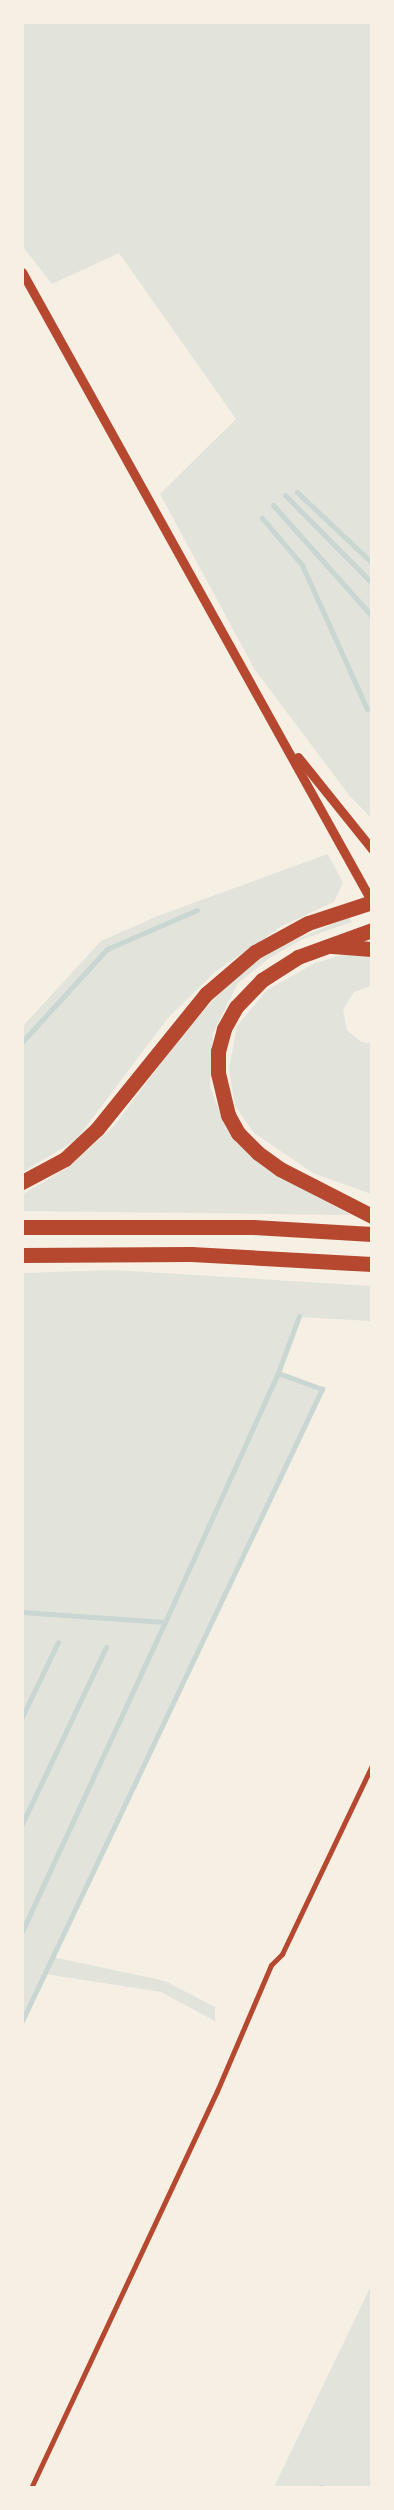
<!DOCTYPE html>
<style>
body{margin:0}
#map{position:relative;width:394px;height:2510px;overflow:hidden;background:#f6efe4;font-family:"Alegreya Sans",sans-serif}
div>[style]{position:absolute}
.green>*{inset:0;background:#e2e4dc}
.stream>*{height:5px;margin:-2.5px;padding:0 2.5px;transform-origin:2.5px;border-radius:2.5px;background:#c9d6d2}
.minor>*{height:5px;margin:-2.5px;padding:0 2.5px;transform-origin:2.5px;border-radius:2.5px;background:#b5482f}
.tertiary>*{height:9px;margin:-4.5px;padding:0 4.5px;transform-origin:4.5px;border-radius:4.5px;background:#b5482f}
.motorway>*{height:15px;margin:-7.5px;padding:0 7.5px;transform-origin:7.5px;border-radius:7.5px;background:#b5482f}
span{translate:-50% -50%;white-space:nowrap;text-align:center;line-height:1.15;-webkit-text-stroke:4px #f6efe4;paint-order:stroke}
.frame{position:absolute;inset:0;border:24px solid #f6efe4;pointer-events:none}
</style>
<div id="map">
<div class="green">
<i style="clip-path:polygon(23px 22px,371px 23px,371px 818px,349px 795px,255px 670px,160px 494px,236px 419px,119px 253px,52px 284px,23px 247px)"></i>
<i style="clip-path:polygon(328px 854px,343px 883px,334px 902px,282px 926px,215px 972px,168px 1018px,76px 1140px,23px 1172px,22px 1027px,101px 941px,160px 915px)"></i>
<i style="clip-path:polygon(349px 917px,352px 922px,303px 939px,271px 957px,238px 983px,213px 1033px,210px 1086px,226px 1129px,271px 1172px,351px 1215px,23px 1211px,23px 1194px,70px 1166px,114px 1126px,182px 1035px,232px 979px,276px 948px)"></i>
<i style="clip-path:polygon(360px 950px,371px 954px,371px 986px,354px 992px,343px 1010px,347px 1030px,361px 1042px,371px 1043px,371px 1194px,313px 1173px,254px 1133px,235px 1106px,229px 1069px,237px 1026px,267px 990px,315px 963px)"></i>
<i style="clip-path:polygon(113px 1270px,371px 1286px,371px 1321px,298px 1317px,278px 1373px,322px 1389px,53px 1957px,165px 1981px,215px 2007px,215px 2021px,161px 1992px,45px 1974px,23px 2021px,23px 1273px)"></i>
<i style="clip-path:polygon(371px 2286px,371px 2487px,274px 2487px)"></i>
</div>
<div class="stream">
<i style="left:297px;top:492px;width:103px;rotate:43.4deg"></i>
<i style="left:285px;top:495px;width:124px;rotate:45.3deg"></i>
<i style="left:273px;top:505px;width:149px;rotate:48.3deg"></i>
<i style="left:262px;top:518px;width:62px;rotate:49.6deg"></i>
<i style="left:302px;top:565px;width:158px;rotate:65.7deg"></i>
<i style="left:22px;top:1042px;width:126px;rotate:-47.6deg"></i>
<i style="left:107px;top:949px;width:98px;rotate:-23.4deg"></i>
<i style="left:22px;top:1612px;width:143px;rotate:4deg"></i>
<i style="left:165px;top:1622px;width:340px;rotate:114.8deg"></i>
<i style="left:165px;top:1622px;width:273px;rotate:-65.6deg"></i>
<i style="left:22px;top:1717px;width:83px;rotate:-64.4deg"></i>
<i style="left:22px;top:1824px;width:196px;rotate:-64.6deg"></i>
<i style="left:22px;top:2021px;width:700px;rotate:-64.61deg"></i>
<i style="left:322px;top:1389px;width:47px;rotate:-160deg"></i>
<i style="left:278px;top:1373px;width:61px;rotate:-69.8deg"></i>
<i style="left:321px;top:2487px;width:1px;rotate:90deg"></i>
</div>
<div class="minor">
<i style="left:31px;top:2488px;width:438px;rotate:-64.9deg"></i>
<i style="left:217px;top:2091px;width:137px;rotate:-66.8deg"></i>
<i style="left:271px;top:1965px;width:16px;rotate:-45deg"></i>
<i style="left:282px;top:1954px;width:209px;rotate:-64.5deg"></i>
</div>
<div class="tertiary">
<i style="left:22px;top:272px;width:721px;rotate:60.95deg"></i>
<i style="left:298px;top:757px;width:118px;rotate:51.2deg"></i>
</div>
<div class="motorway">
<i style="left:372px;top:930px;width:79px;rotate:160deg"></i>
<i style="left:298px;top:957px;width:43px;rotate:147.4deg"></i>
<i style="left:262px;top:980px;width:37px;rotate:134deg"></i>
<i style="left:236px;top:1007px;width:25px;rotate:119deg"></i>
<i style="left:224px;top:1029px;width:23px;rotate:105deg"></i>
<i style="left:218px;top:1051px;width:22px;rotate:90deg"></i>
<i style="left:218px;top:1073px;width:43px;rotate:76.6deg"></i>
<i style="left:228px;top:1115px;width:21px;rotate:61deg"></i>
<i style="left:238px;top:1133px;width:28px;rotate:45deg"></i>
<i style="left:258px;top:1153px;width:27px;rotate:36deg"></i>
<i style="left:280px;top:1169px;width:103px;rotate:27.1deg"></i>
<i style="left:332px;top:946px;width:40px;rotate:4.3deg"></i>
<i style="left:22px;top:1182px;width:49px;rotate:-28.1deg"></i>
<i style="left:65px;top:1159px;width:44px;rotate:-43.2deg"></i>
<i style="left:97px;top:1129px;width:174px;rotate:-51.1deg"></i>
<i style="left:206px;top:994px;width:65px;rotate:-40.6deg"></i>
<i style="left:255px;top:952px;width:60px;rotate:-28.7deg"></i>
<i style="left:308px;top:923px;width:67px;rotate:-18.2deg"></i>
<i style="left:22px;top:1227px;width:231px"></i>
<i style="left:253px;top:1227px;width:119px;rotate:3.4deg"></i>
<i style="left:22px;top:1255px;width:169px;rotate:-0.3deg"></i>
<i style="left:191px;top:1254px;width:181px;rotate:3.2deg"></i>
</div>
<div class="frame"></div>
</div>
